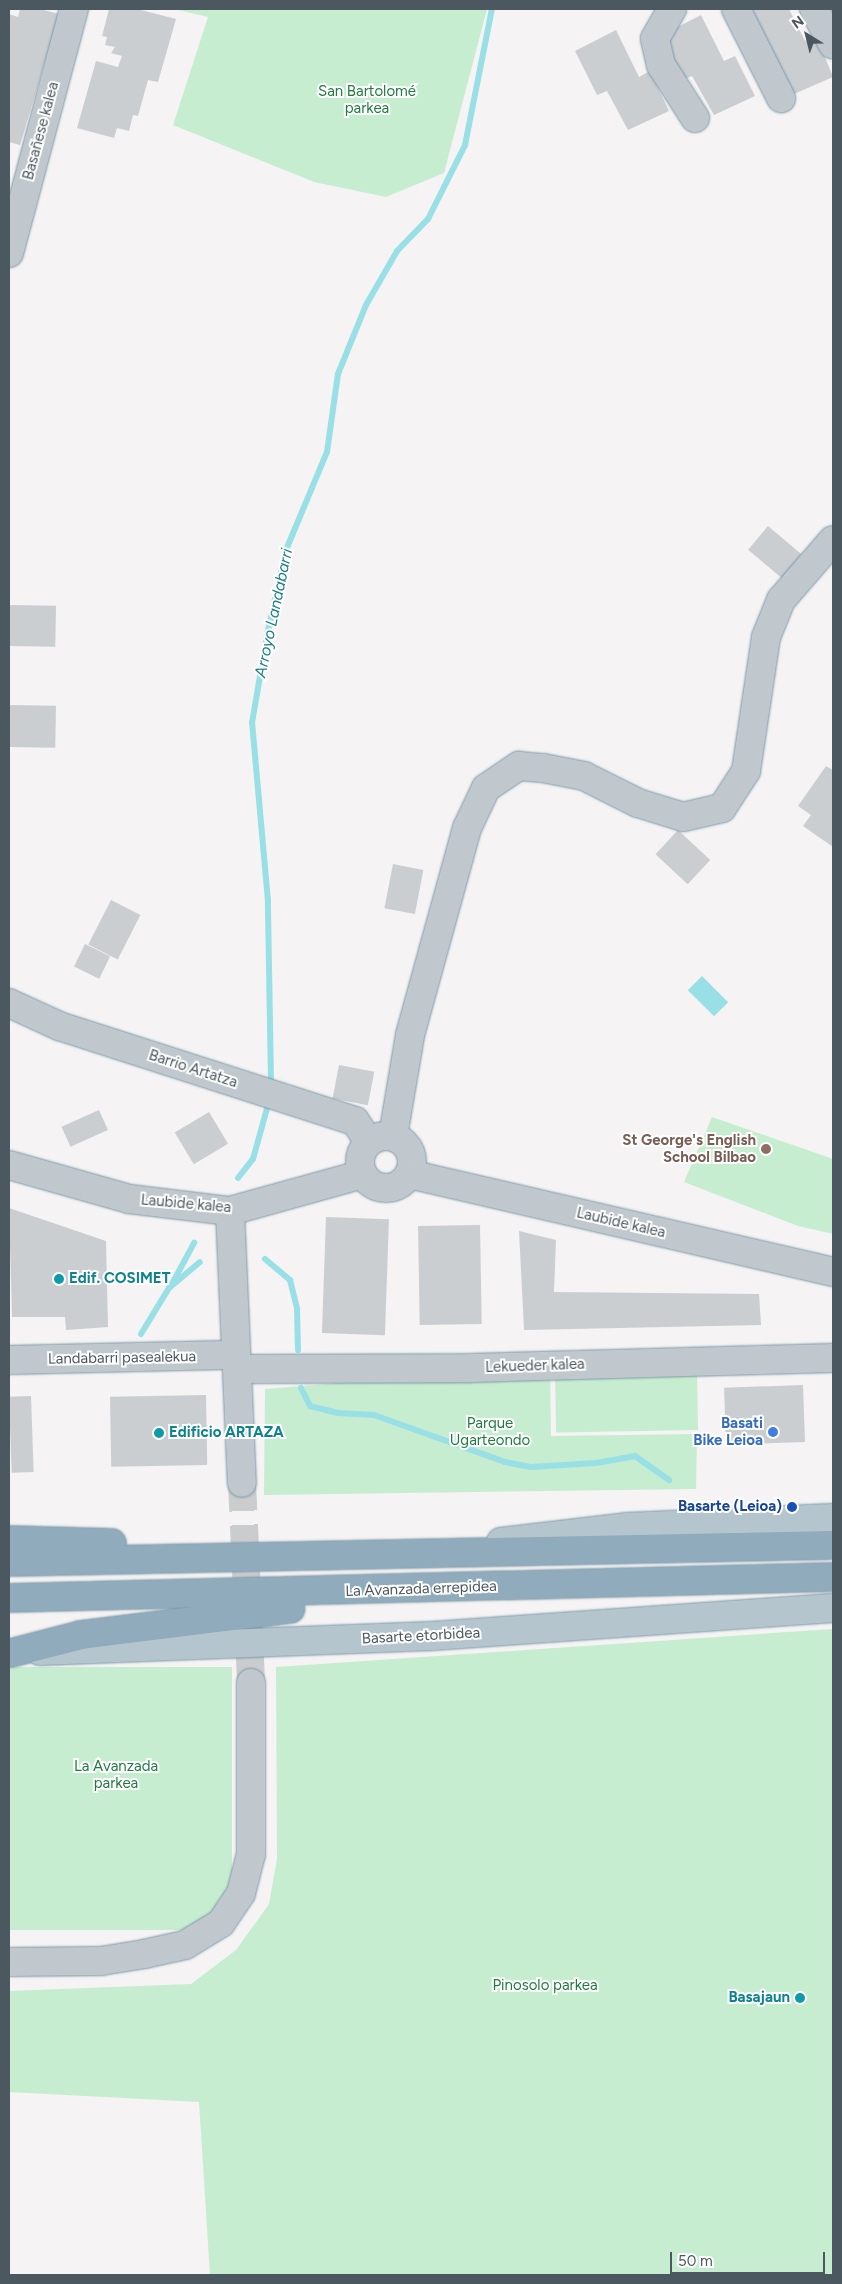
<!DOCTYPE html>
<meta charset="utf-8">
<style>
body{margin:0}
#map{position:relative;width:842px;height:2284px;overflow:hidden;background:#f5f3f3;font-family:Figtree,sans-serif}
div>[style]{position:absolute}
.green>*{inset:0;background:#c7edd0;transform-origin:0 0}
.water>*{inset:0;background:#98e0e5;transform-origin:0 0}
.stream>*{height:6px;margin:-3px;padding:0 3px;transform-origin:3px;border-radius:3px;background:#98e0e5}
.building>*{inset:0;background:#caced1;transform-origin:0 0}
.minor-tunnel>*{height:28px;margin-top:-14px;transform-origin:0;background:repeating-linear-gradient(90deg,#cbccce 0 28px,transparent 0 42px)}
.roads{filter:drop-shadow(0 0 1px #7b97a8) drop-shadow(0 0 1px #7b97a8)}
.minor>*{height:28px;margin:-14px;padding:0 14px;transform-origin:14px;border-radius:14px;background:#c0c8cd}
.minor>.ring{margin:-14px;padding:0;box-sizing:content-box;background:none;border:28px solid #c0c8cd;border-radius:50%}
.major>*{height:28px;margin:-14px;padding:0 14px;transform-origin:14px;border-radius:14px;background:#b5c5ce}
.highway>*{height:28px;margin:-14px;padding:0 14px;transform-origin:14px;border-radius:14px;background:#90abbc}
.dots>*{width:14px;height:14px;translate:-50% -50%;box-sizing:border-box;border:2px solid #fff;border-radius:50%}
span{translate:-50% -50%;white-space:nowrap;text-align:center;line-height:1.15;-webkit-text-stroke:4px #fff;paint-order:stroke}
.park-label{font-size:15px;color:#217b41}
.street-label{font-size:15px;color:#4c585f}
.education-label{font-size:15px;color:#785e54;font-weight:700}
.right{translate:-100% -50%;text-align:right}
.culture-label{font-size:15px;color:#0d838f;font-weight:700}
.left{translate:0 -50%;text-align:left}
.shop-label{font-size:15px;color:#366cbe;font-weight:700}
.transit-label{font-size:15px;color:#164399;font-weight:700}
.water-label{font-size:16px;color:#187f86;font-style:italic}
.frame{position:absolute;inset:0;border:10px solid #4c585f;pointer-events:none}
.north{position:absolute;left:782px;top:10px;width:50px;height:50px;-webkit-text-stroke:4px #fff;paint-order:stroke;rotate:324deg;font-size:14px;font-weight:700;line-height:20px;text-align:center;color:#4c585f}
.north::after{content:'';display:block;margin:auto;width:18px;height:22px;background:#4c585f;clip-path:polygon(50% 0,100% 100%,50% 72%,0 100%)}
.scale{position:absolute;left:670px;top:2252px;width:155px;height:22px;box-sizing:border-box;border:2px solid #4c585f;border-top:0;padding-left:6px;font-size:15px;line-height:18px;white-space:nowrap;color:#4c585f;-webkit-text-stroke:4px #fff;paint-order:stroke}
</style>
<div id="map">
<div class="green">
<i style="clip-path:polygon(174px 9px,487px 9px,444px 173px,386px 197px,314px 182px,173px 125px,208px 17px)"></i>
<i style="clip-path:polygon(712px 1117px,833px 1159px,833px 1234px,798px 1226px,684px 1182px)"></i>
<i style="clip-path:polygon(550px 1366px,551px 1436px,697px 1434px,696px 1489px,264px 1495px,265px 1389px)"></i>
<i style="left:697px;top:1369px;width:61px;height:142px;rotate:89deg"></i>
<i style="clip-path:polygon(833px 1629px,833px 2275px,210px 2275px,199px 2102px,9px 2092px,9px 1991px,191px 1984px,236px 1950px,269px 1904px,277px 1859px,276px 1667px)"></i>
<i style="left:9px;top:1667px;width:223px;height:263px"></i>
</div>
<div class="water">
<i style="left:702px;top:976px;width:37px;height:20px;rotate:45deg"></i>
</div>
<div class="stream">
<i style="left:271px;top:1081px;width:180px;rotate:-91deg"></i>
<i style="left:268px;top:901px;width:179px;rotate:-95.1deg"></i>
<i style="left:252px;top:723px;width:89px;rotate:-80.3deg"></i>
<i style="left:267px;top:635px;width:87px;rotate:-77.4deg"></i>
<i style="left:286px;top:550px;width:106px;rotate:-67.3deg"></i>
<i style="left:327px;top:452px;width:79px;rotate:-82deg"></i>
<i style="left:338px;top:374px;width:74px;rotate:-67.9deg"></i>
<i style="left:366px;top:305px;width:62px;rotate:-60.1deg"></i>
<i style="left:397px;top:251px;width:45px;rotate:-45.9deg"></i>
<i style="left:428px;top:219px;width:83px;rotate:-63.4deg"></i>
<i style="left:465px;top:145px;width:139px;rotate:-78.8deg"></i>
<i style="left:238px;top:1178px;width:24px;rotate:-52deg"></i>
<i style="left:253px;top:1159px;width:56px;rotate:-74.5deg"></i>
<i style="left:265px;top:1259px;width:33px;rotate:40deg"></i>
<i style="left:290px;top:1280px;width:30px;rotate:76deg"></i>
<i style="left:297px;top:1309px;width:41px;rotate:88.6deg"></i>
<i style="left:172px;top:1284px;width:47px;rotate:-61.8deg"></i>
<i style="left:141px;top:1334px;width:54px;rotate:-58.7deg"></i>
<i style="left:169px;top:1288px;width:40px;rotate:-40deg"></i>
<i style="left:301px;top:1388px;width:20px;rotate:63deg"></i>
<i style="left:310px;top:1406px;width:29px;rotate:14deg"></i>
<i style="left:338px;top:1413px;width:36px;rotate:3deg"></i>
<i style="left:374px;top:1415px;width:139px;rotate:19.7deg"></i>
<i style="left:505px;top:1462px;width:26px;rotate:11deg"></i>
<i style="left:531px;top:1467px;width:65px;rotate:-3.5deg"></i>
<i style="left:596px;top:1463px;width:40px;rotate:-10deg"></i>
<i style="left:635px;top:1456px;width:42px;rotate:35.2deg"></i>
</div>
<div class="building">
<i style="clip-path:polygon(20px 9px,40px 9px,59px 14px,20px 145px,9px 142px,9px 14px,18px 17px)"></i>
<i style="clip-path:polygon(109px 9px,137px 9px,176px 19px,158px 82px,148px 80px,138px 116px,133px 115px,129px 131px,117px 128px,114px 138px,77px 128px,96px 61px,118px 67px,122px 56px,111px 53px,115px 47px,105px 45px,107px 37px,102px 36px)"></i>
<i style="clip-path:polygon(753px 9px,789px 9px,805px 41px,816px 35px,833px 77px,794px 94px,773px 56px,741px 15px)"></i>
<i style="clip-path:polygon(701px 15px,724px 61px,735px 56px,755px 96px,714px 115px,692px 76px,683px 80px,660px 36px)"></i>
<i style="clip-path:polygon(616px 30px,639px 77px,650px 71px,669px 111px,628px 130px,607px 91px,597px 95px,575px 51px)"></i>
<i style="left:768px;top:526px;width:45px;height:31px;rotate:40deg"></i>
<i style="left:9px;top:605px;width:47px;height:41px;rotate:1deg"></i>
<i style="left:9px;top:705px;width:47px;height:42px;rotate:1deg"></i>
<i style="clip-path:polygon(826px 766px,833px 770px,833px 847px,803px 826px,811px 815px,798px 806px)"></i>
<i style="left:678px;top:830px;width:44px;height:33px;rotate:43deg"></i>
<i style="left:393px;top:864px;width:31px;height:45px;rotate:11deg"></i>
<i style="left:111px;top:900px;width:33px;height:50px;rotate:27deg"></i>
<i style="left:85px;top:944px;width:28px;height:25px;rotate:26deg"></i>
<i style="left:339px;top:1065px;width:36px;height:34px;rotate:11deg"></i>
<i style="left:99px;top:1110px;width:22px;height:41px;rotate:66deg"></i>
<i style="left:209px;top:1112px;width:37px;height:40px;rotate:59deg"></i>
<i style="clip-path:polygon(9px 1208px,106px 1241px,108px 1327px,66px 1330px,65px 1317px,12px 1317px)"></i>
<i style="left:326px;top:1217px;width:63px;height:116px;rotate:2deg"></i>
<i style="left:480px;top:1225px;width:99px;height:62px;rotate:89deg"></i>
<i style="clip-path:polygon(519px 1231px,556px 1240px,554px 1292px,759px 1294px,761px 1325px,524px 1330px)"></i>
<i style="left:803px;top:1385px;width:57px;height:79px;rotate:88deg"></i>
<i style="left:206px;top:1395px;width:70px;height:96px;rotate:89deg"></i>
<i style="left:31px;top:1396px;width:76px;height:22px;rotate:88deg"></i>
</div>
<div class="minor-tunnel">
<i style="left:242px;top:1483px;width:200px;rotate:87.4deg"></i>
</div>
<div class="roads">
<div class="minor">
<i style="left:672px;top:9px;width:34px;rotate:120deg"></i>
<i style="left:655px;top:39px;width:27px;rotate:77deg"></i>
<i style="left:661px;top:65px;width:63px;rotate:57.3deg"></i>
<i style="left:736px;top:9px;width:100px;rotate:63.2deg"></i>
<i style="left:814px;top:9px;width:40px;rotate:62deg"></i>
<i style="left:9px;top:253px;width:253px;rotate:-75.1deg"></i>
<i style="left:9px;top:1003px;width:55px;rotate:24.7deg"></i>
<i style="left:59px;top:1026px;width:311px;rotate:17.8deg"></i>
<i style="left:355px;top:1121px;width:25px;rotate:56deg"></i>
<i style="left:393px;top:1136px;width:102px;rotate:-80.4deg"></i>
<i style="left:410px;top:1035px;width:215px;rotate:-74.6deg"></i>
<i style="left:467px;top:828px;width:44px;rotate:-64.6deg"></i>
<i style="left:486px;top:788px;width:40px;rotate:-34deg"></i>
<i style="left:519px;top:766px;width:24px;rotate:5deg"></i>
<i style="left:543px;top:768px;width:42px;rotate:11deg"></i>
<i style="left:584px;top:776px;width:60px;rotate:26.6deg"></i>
<i style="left:638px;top:803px;width:47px;rotate:17.3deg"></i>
<i style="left:683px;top:817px;width:40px;rotate:-13deg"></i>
<i style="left:722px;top:808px;width:44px;rotate:-57deg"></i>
<i style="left:746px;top:771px;width:135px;rotate:-81.5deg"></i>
<i style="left:766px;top:637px;width:40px;rotate:-68deg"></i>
<i style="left:781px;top:600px;width:79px;rotate:-49.1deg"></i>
<i class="ring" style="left:360px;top:1136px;width:24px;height:24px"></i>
<i style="left:9px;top:1165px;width:125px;rotate:15.8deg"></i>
<i style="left:129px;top:1199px;width:102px;rotate:6.8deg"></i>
<i style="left:230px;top:1211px;width:138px;rotate:-15.5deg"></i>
<i style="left:409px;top:1174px;width:435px;rotate:13deg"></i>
<i style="left:230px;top:1211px;width:272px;rotate:87.5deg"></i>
<i style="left:9px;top:1360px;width:227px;rotate:-1.3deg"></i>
<i style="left:237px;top:1369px;width:234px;rotate:-0.2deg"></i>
<i style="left:471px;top:1368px;width:362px;rotate:-1.6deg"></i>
<i style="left:9px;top:1962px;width:92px;rotate:-0.6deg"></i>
<i style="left:101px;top:1961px;width:44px;rotate:-9.2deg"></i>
<i style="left:144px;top:1954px;width:42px;rotate:-12.4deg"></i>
<i style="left:185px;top:1945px;width:42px;rotate:-31.4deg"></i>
<i style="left:221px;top:1923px;width:36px;rotate:-56deg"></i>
<i style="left:241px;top:1893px;width:40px;rotate:-75.6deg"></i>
<i style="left:251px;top:1854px;width:171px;rotate:-90deg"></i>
</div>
<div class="major">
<i style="left:501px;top:1542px;width:126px;rotate:-6.8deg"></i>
<i style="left:626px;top:1527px;width:207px;rotate:-2.5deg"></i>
<i style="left:40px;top:1651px;width:392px;rotate:-2.2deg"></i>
<i style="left:432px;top:1636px;width:402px;rotate:-4deg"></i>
</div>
<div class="highway">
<i style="left:9px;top:1540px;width:103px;rotate:1.7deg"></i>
<i style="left:9px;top:1562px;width:824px;rotate:-1.18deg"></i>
<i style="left:9px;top:1598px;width:824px;rotate:-1.46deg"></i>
<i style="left:11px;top:1653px;width:72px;rotate:-14.4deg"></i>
<i style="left:81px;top:1635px;width:211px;rotate:-7.1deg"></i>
</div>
</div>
<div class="dots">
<i style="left:766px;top:1149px;background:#8d6e63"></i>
<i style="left:59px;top:1279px;background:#0f9aa8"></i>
<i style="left:773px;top:1432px;background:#3f7fe0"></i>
<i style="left:159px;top:1433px;background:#0f9aa8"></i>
<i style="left:792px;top:1507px;background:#1a4fb4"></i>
<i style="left:800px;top:1998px;background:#0f9aa8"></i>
</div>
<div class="park-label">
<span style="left:367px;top:100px">San Bartolomé<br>parkea</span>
<span style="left:490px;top:1432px">Parque<br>Ugarteondo</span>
<span style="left:116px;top:1775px">La Avanzada<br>parkea</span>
<span style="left:545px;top:1986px">Pinosolo parkea</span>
</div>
<div class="street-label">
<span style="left:41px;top:131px;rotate:-75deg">Basañese kalea</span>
<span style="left:193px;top:1069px;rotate:18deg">Barrio Artatza</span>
<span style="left:186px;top:1204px;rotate:5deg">Laubide kalea</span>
<span style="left:621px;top:1223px;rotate:13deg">Laubide kalea</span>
<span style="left:122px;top:1358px;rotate:-1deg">Landabarri pasealekua</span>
<span style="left:535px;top:1366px;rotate:-2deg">Lekueder kalea</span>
<span style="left:421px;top:1589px;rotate:-2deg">La Avanzada errepidea</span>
<span style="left:421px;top:1636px;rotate:-3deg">Basarte etorbidea</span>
</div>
<div class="education-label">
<span class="right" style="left:756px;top:1149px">St George's English<br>School Bilbao</span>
</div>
<div class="culture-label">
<span class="left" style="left:69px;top:1279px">Edif. COSIMET</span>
<span class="left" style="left:169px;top:1433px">Edificio ARTAZA</span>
<span class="right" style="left:790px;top:1998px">Basajaun</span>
</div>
<div class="shop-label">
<span class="right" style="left:763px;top:1432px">Basati<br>Bike Leioa</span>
</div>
<div class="transit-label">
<span class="right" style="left:782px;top:1507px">Basarte (Leioa)</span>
</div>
<div class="water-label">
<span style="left:274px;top:613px;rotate:-78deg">Arroyo Landabarri</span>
</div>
<div class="frame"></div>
<div class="north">N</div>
<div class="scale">50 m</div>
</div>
